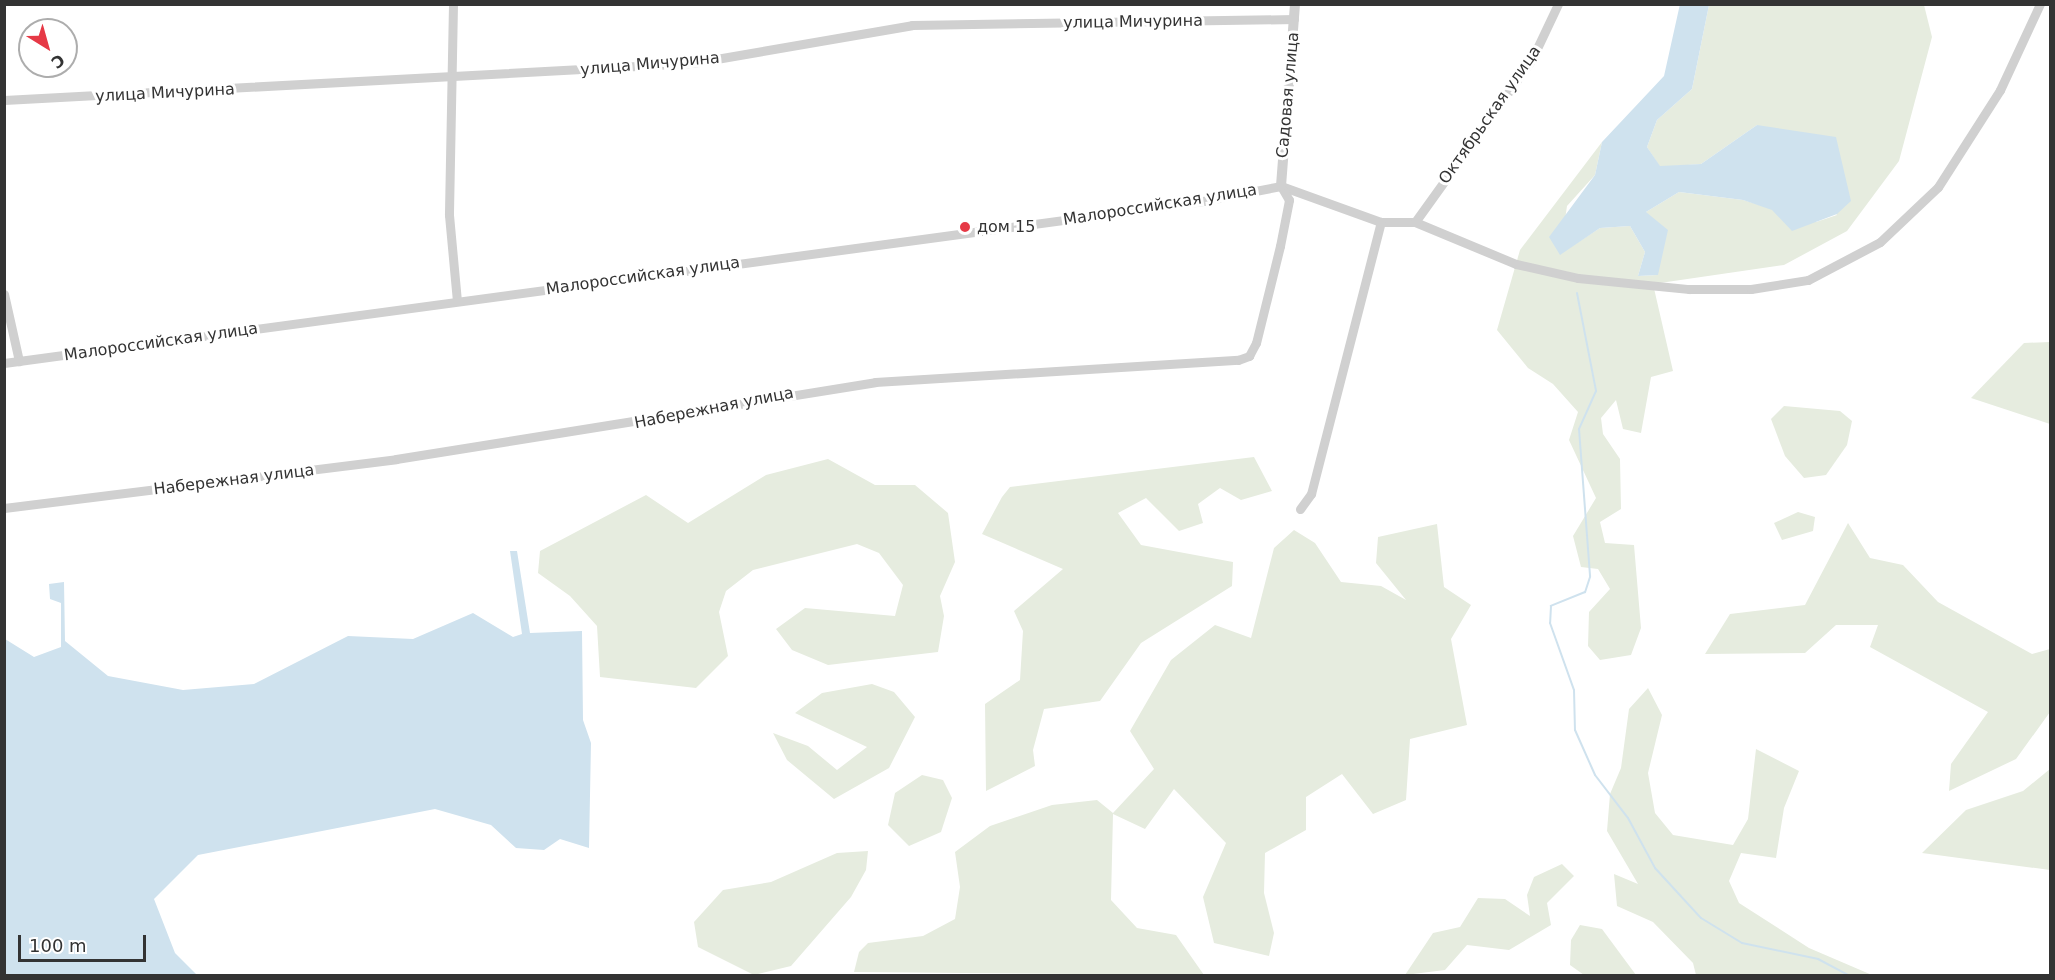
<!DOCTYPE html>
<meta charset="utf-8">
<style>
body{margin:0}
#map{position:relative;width:2055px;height:980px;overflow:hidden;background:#fff;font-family:"DejaVu Sans",sans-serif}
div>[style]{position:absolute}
.green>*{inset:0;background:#e6ecdf}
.water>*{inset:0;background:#cfe2ee}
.stream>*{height:2px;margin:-1px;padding:0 1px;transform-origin:1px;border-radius:1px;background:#cfe2ee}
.minor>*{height:9px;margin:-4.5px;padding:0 4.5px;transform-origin:4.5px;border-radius:4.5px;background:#d0d0d0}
.tertiary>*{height:10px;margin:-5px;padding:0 5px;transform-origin:5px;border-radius:5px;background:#d0d0d0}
.dots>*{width:16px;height:16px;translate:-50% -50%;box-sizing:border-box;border:3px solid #fff;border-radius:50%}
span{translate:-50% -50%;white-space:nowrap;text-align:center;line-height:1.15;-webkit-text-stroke:6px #fff;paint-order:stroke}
.street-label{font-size:16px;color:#333}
.poi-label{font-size:16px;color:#333}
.left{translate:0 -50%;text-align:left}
.frame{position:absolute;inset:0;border:6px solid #333;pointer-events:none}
.north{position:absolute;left:18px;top:18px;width:60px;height:60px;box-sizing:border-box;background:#fff;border:2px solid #adadad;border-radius:50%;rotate:143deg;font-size:16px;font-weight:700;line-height:24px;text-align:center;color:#333}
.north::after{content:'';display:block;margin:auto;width:21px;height:27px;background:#e63946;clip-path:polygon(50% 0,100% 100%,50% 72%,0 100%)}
.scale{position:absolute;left:18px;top:935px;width:128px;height:27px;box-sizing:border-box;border:3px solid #333;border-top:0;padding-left:8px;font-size:18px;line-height:21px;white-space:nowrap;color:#333;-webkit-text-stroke:4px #fff;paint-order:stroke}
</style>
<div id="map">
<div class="green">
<i style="clip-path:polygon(1709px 5px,1924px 5px,1932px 37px,1899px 161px,1847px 231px,1784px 265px,1653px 284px,1673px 371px,1651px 377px,1641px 433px,1623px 429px,1616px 400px,1601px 418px,1603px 434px,1620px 459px,1621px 509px,1600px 522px,1605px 543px,1634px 545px,1641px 628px,1631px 655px,1600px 660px,1588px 646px,1589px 612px,1610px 589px,1598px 569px,1581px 567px,1573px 536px,1596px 498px,1569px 440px,1578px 412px,1553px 384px,1528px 368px,1497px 330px,1520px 250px,1602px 142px,1595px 175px,1567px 206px,1560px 254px,1600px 228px,1630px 226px,1645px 252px,1638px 276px,1658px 275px,1646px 212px,1679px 192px,1743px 200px,1816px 222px,1837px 215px,1757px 125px,1701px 164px,1660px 167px,1647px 147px,1657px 120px,1692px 89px)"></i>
<i style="clip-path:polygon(2050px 342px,2050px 424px,1971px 398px,2024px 343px)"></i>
<i style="clip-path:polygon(1784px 406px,1840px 411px,1852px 421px,1847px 445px,1826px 475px,1804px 478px,1785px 456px,1771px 419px)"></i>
<i style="clip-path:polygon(1254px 457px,1272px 491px,1241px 500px,1220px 488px,1198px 504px,1203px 523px,1179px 531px,1146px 498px,1118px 513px,1141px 545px,1233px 562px,1232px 586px,1141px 643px,1100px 701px,1044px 709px,1033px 750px,1035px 766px,986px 791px,985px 704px,1020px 680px,1023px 631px,1014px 611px,1063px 569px,982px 534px,1002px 497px,1010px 487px)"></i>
<i style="clip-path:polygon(828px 459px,875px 485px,915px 485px,948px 513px,955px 562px,940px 596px,944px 616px,938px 652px,828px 665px,792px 650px,776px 629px,805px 608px,895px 616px,903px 585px,879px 553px,857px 544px,753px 570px,726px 591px,719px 612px,728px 656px,696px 688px,600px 677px,597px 626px,570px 596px,538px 573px,540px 551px,646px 495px,688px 523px,766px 475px)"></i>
<i style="clip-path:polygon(1798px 512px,1815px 517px,1813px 531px,1782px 540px,1774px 523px)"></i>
<i style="clip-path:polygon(1848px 523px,1870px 558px,1903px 565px,1938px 602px,2032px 654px,2050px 649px,2050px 712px,2016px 759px,1949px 791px,1951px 764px,1988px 712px,1870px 647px,1878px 625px,1836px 625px,1805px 653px,1705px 654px,1730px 614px,1805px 605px)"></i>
<i style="clip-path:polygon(1437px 524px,1444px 587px,1471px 605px,1451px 639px,1467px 725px,1410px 739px,1406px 800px,1373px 814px,1342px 774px,1306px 797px,1306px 830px,1265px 853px,1264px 893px,1274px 933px,1269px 956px,1214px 943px,1203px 897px,1226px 843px,1174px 789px,1145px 829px,1113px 814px,1111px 900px,1137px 928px,1176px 935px,1204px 975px,854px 972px,859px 952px,868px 943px,923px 936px,955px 919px,960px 887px,955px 852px,990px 826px,1052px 805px,1097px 800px,1113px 813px,1154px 769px,1130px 731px,1171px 660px,1215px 625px,1251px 638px,1274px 548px,1294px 530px,1315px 543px,1341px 582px,1381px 586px,1406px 600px,1376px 563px,1378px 537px)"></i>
<i style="clip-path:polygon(872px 684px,894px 692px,915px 717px,889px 768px,834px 799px,787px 760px,773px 733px,808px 746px,837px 770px,867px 747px,795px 713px,822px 693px)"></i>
<i style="clip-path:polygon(1648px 688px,1662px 715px,1648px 773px,1655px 813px,1673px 835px,1733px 845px,1748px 819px,1756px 749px,1799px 771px,1784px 808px,1776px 858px,1741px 853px,1729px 881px,1739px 903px,1809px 948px,1872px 975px,1696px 975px,1693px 963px,1653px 922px,1617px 906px,1614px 874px,1638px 884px,1607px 831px,1610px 794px,1621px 768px,1629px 709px)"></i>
<i style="clip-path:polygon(2050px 769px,2050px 870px,1922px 853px,1966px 810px,2023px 791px)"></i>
<i style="clip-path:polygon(922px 775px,943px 780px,952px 798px,941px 832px,909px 846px,888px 825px,895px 793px)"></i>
<i style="clip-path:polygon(868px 851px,866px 870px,851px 897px,791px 966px,754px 975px,698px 947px,694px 922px,723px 890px,771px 882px,837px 853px)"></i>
<i style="clip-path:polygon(1562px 864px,1574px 876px,1547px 903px,1551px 925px,1509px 950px,1467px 945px,1445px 970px,1405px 975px,1433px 933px,1460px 927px,1478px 898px,1505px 899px,1530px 916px,1527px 895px,1534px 877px)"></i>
<i style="clip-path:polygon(1580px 925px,1602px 929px,1636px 975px,1584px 975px,1570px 965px,1571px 940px)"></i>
</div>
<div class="water">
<i style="clip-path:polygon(1680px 4px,1709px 5px,1692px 89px,1657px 120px,1647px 147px,1660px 166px,1701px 164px,1757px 125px,1836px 137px,1851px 201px,1837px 214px,1792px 231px,1772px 210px,1743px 200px,1679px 192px,1646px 212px,1668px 230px,1658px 275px,1638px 276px,1645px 252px,1630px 226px,1600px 228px,1560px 255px,1549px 237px,1595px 175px,1602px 142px,1664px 76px)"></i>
<i style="clip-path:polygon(510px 551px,517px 551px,530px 633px,582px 631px,583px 720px,591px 743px,589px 848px,560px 839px,544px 850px,516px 848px,491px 825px,435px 809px,198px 855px,154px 899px,175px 953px,197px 975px,5px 975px,5px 639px,34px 657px,61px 647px,61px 603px,50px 599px,49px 584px,64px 582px,65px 641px,108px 676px,183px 690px,254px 684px,348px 636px,413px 639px,473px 613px,513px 637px,522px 634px)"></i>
</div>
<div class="stream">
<i style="left:1577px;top:293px;width:100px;rotate:79deg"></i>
<i style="left:1596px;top:391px;width:42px;rotate:114.1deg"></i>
<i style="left:1579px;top:429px;width:148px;rotate:85.7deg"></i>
<i style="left:1590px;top:577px;width:16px;rotate:108deg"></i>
<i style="left:1585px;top:592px;width:37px;rotate:158deg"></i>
<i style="left:1551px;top:606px;width:17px;rotate:93deg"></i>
<i style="left:1550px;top:623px;width:71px;rotate:70.3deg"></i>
<i style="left:1574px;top:690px;width:40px;rotate:88.6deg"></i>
<i style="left:1575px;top:730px;width:49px;rotate:66deg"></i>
<i style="left:1595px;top:775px;width:54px;rotate:52.5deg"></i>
<i style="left:1628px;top:818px;width:57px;rotate:61.6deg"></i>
<i style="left:1655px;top:868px;width:68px;rotate:47.4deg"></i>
<i style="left:1701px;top:918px;width:48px;rotate:31.4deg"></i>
<i style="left:1742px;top:943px;width:78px;rotate:11.9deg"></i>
<i style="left:1818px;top:959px;width:36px;rotate:28deg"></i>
</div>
<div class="minor">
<i style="left:453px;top:4px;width:211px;rotate:91.1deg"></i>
<i style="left:449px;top:215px;width:86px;rotate:84.7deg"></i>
<i style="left:4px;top:100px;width:690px;rotate:-3.07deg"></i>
<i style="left:693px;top:63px;width:222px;rotate:-9.8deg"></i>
<i style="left:912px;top:25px;width:382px;rotate:-0.9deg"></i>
<i style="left:1281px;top:186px;width:106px;rotate:19.8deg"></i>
<i style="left:1381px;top:222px;width:34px"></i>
<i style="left:1415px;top:222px;width:109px;rotate:22.6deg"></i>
<i style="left:1516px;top:264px;width:64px;rotate:12.7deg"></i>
<i style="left:1578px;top:278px;width:112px;rotate:5.7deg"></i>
<i style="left:1689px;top:289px;width:62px"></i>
<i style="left:1751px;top:289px;width:58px;rotate:-9deg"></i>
<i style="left:1808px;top:280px;width:81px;rotate:-27.8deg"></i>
<i style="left:1880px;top:242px;width:80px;rotate:-43.5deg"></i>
<i style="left:1938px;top:187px;width:115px;rotate:-57.4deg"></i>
<i style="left:2000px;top:90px;width:95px;rotate:-65.1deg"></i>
<i style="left:1415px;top:222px;width:201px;rotate:-54.3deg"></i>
<i style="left:1532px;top:59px;width:61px;rotate:-64.7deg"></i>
<i style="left:4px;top:294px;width:69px;rotate:77.4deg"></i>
<i style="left:4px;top:363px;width:1210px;rotate:-7.69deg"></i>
<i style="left:1203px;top:201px;width:79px;rotate:-10.9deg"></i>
<i style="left:4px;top:508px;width:395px;rotate:-7.1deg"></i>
<i style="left:396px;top:459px;width:485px;rotate:-9.1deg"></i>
<i style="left:875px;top:382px;width:364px;rotate:-3.5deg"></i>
<i style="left:1238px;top:360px;width:12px;rotate:-20deg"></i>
<i style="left:1249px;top:356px;width:15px;rotate:-62deg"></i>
<i style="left:1256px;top:343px;width:100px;rotate:-76.1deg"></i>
<i style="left:1280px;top:246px;width:47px;rotate:-78.9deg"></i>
<i style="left:1289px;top:200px;width:16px;rotate:-120deg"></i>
<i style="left:1300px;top:509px;width:19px;rotate:-54deg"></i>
<i style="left:1311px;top:494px;width:281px;rotate:-75.6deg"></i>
</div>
<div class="tertiary">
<i style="left:1281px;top:186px;width:183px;rotate:-85.6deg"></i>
</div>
<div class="dots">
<i style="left:965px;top:227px;background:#e63946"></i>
</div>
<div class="street-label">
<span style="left:1133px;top:22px;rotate:-1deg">улица Мичурина</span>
<span style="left:650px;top:64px;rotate:-5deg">улица Мичурина</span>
<span style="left:165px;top:93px;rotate:-3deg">улица Мичурина</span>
<span style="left:1288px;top:95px;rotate:-85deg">Садовая улица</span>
<span style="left:1490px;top:115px;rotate:-55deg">Октябрьская улица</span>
<span style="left:1160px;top:205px;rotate:-9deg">Малороссийская улица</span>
<span style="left:643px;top:276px;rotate:-8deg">Малороссийская улица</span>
<span style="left:161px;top:342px;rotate:-8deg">Малороссийская улица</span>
<span style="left:714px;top:408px;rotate:-11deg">Набережная улица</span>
<span style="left:234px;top:480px;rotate:-7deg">Набережная улица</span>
</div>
<div class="poi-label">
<span class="left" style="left:977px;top:227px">дом 15</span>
</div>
<div class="frame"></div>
<div class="north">С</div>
<div class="scale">100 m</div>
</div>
